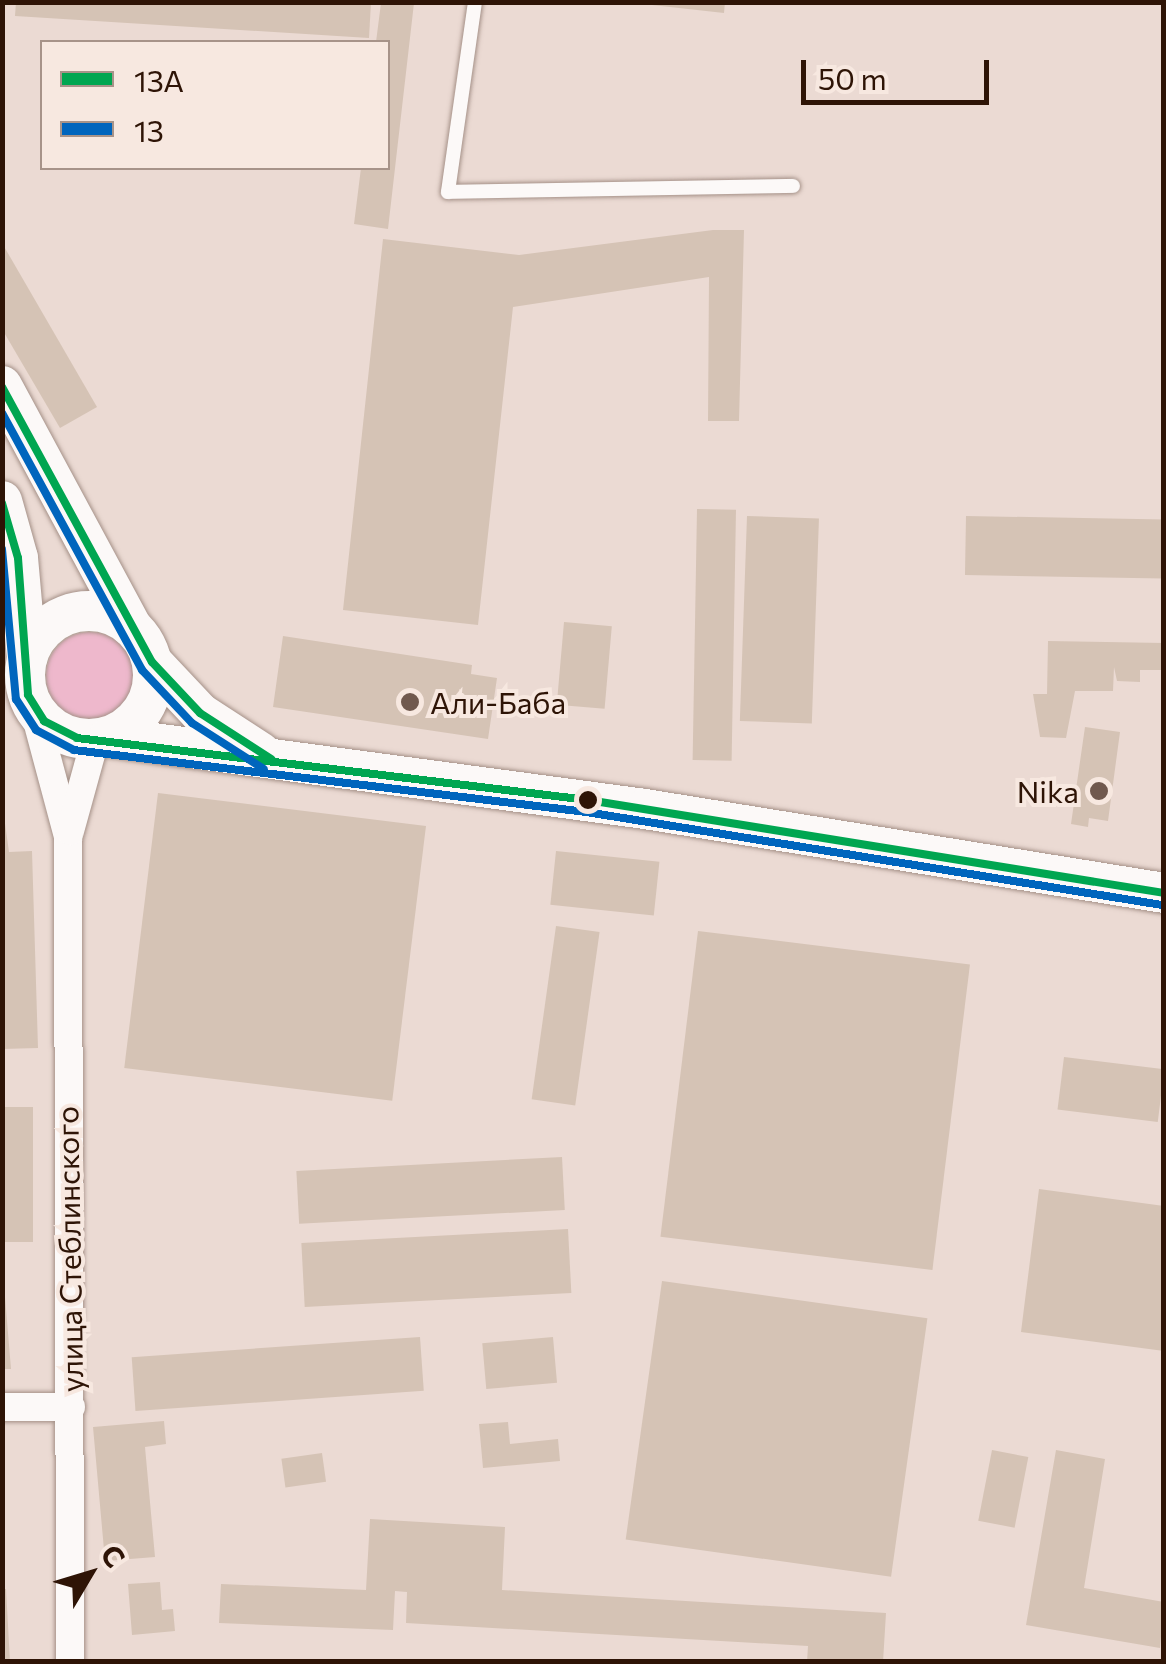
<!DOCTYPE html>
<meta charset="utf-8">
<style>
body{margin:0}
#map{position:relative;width:1166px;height:1664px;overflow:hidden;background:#ebdad3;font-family:Commissioner,sans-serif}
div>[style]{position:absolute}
.green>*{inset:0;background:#eeb8cc}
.round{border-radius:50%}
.building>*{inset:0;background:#d5c3b5;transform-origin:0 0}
.roads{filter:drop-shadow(0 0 2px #a59188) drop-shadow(0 0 2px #a59188)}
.lane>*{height:14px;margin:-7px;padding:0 7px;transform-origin:7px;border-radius:7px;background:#fcf9f8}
.street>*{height:28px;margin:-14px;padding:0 14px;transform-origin:14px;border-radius:14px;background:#fcf9f8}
.secondary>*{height:40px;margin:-20px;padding:0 20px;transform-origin:20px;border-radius:20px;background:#fcf9f8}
.secondary>.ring{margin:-20px;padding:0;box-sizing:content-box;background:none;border:40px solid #fcf9f8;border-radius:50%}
.bus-1>*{height:8px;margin:-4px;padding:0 4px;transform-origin:4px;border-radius:4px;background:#00a651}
.bus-2>*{height:8px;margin:-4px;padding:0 4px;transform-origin:4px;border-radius:4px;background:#0065bd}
.dots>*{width:28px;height:28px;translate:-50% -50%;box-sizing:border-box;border:5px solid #f7e8e0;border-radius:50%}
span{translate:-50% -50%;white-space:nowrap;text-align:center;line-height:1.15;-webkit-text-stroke:8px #f7e8e0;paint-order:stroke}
.poi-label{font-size:30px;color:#2e1406}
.left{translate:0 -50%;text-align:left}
.right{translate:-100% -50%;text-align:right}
.street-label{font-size:30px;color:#2e1406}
.frame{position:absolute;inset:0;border:5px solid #2e1406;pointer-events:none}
.legend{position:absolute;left:40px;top:40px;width:350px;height:130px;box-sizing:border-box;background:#f7e8e0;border:2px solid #a79389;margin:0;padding:12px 18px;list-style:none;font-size:30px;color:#2e1406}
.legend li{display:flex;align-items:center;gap:20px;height:50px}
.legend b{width:50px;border:2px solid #a79389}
.north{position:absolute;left:40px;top:1524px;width:100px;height:100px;-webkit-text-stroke:8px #f7e8e0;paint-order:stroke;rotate:52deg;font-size:28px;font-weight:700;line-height:40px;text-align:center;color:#2e1406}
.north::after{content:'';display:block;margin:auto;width:35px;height:45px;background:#2e1406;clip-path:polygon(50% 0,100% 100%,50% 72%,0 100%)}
.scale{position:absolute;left:801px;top:60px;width:188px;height:45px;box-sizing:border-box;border:5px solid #2e1406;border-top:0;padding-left:12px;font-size:30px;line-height:35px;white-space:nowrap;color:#2e1406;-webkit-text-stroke:8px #f7e8e0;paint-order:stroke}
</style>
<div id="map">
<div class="green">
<i class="round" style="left:46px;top:632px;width:88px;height:88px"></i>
</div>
<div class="building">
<i style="clip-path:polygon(16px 2px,371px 2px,369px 38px,15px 16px)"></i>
<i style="clip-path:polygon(625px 2px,725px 2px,724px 13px)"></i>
<i style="clip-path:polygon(381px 3px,414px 3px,388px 229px,354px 224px,361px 168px,388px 168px,388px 42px,376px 42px)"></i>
<i style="clip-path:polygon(713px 230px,744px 230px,739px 421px,708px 421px,709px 277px,513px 307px,478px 625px,343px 610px,383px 239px,519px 255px)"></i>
<i style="clip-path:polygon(2px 243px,97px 407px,60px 428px,2px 329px)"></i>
<i style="left:697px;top:509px;width:39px;height:251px;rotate:1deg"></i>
<i style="left:747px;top:516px;width:72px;height:205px;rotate:2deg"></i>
<i style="left:966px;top:516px;width:198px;height:59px;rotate:1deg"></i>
<i style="left:564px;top:622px;width:48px;height:83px;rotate:5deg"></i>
<i style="clip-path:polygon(283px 636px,472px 665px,471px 674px,497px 678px,488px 739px,273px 707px)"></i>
<i style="clip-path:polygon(1048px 641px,1164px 643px,1164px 670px,1140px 670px,1140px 682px,1117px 681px,1114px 667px,1113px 691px,1075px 691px,1066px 738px,1040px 737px,1033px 694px,1047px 694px)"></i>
<i style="clip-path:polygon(1085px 727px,1120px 732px,1108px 821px,1089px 818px,1088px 827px,1071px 824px)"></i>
<i style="left:158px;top:793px;width:270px;height:277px;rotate:7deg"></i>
<i style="clip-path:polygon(2px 802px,9px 852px,32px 851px,38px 1048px,2px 1049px)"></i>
<i style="left:556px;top:851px;width:104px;height:54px;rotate:6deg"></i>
<i style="left:556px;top:926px;width:44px;height:175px;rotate:8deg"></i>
<i style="left:698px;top:931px;width:274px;height:308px;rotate:7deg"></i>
<i style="left:1064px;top:1057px;width:101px;height:53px;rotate:7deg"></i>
<i style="left:2px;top:1107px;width:31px;height:135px"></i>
<i style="left:562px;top:1157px;width:53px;height:266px;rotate:87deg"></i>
<i style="clip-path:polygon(1039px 1189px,1164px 1206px,1164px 1351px,1021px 1332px)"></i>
<i style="left:568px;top:1229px;width:64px;height:267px;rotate:87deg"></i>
<i style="clip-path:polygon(2px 1261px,11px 1369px,2px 1369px)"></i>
<i style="left:662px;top:1281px;width:268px;height:261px;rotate:8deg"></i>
<i style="left:420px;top:1337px;width:54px;height:289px;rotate:86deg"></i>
<i style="left:553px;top:1337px;width:46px;height:71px;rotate:85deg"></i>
<i style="clip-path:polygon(164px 1421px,166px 1444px,145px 1447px,155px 1557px,105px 1561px,93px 1427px)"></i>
<i style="clip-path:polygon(508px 1422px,510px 1444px,558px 1439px,560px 1461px,483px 1468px,479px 1424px)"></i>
<i style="left:992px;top:1450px;width:37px;height:72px;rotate:11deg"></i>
<i style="clip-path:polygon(1056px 1450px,1105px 1459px,1084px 1588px,1164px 1602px,1160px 1648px,1026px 1625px)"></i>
<i style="left:322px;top:1453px;width:29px;height:41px;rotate:82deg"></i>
<i style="clip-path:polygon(370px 1519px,505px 1527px,502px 1590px,886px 1613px,883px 1662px,807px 1662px,808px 1646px,406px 1623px,407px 1592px,395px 1591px,393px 1630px,219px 1623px,221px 1584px,366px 1590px)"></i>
<i style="clip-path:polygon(160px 1582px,162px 1610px,173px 1609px,175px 1631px,132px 1635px,128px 1584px)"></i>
<i style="clip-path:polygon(2px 1589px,6px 1589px,10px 1662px,2px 1662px)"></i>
</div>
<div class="roads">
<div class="lane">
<i style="left:475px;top:2px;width:192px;rotate:98.1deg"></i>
<i style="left:448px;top:192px;width:345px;rotate:-1deg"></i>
</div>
<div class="street">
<i style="left:33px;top:706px;width:136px;rotate:75deg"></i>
<i style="left:68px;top:837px;width:825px;rotate:89.86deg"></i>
<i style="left:70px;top:831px;width:94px;rotate:-74.6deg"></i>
<i style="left:2px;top:1407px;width:69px"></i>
</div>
<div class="secondary">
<i style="left:2px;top:386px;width:274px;rotate:61.7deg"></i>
<i style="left:2px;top:501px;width:59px;rotate:74.3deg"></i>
<i style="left:18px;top:558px;width:101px;rotate:84.9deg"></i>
<i class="ring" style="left:25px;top:611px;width:88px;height:88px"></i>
<i style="left:152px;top:662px;width:70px;rotate:46.7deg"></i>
<i style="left:200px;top:713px;width:72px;rotate:33deg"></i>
<i style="left:109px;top:737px;width:541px;rotate:7.65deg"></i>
<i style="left:645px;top:809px;width:526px;rotate:9.19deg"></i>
</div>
</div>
<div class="bus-1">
<i style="left:2px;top:387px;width:313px;rotate:61.4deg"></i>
<i style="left:152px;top:662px;width:70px;rotate:46.7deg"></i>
<i style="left:200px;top:713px;width:85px;rotate:32.9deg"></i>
<i style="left:2px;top:503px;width:57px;rotate:73.8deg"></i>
<i style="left:18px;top:558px;width:137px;rotate:85.8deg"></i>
<i style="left:28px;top:695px;width:31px;rotate:58deg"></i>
<i style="left:44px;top:721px;width:37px;rotate:27deg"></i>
<i style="left:77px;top:738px;width:515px;rotate:6.92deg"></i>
<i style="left:588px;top:800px;width:583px;rotate:9.17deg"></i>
</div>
<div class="bus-2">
<i style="left:2px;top:413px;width:293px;rotate:61.4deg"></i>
<i style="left:142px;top:670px;width:73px;rotate:46.7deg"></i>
<i style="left:192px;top:723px;width:85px;rotate:32.6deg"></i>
<i style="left:2px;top:549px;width:151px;rotate:84.7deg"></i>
<i style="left:16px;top:699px;width:37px;rotate:57deg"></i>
<i style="left:36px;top:730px;width:43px;rotate:27.8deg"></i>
<i style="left:74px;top:750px;width:516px;rotate:6.9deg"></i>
<i style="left:586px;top:812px;width:583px;rotate:9.17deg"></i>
</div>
<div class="dots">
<i style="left:410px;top:702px;background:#70594e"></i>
<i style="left:1099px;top:791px;background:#70594e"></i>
<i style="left:588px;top:800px;background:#2e1406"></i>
</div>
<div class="poi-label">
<span class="left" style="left:430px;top:702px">Али-Баба</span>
<span class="right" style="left:1079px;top:791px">Nika</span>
</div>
<div class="street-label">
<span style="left:69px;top:1249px;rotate:-91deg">улица Стеблинского</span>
</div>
<div class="frame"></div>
<ul class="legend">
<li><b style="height:12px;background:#00a651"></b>13А</li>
<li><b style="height:12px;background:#0065bd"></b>13</li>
</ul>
<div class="north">С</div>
<div class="scale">50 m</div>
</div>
